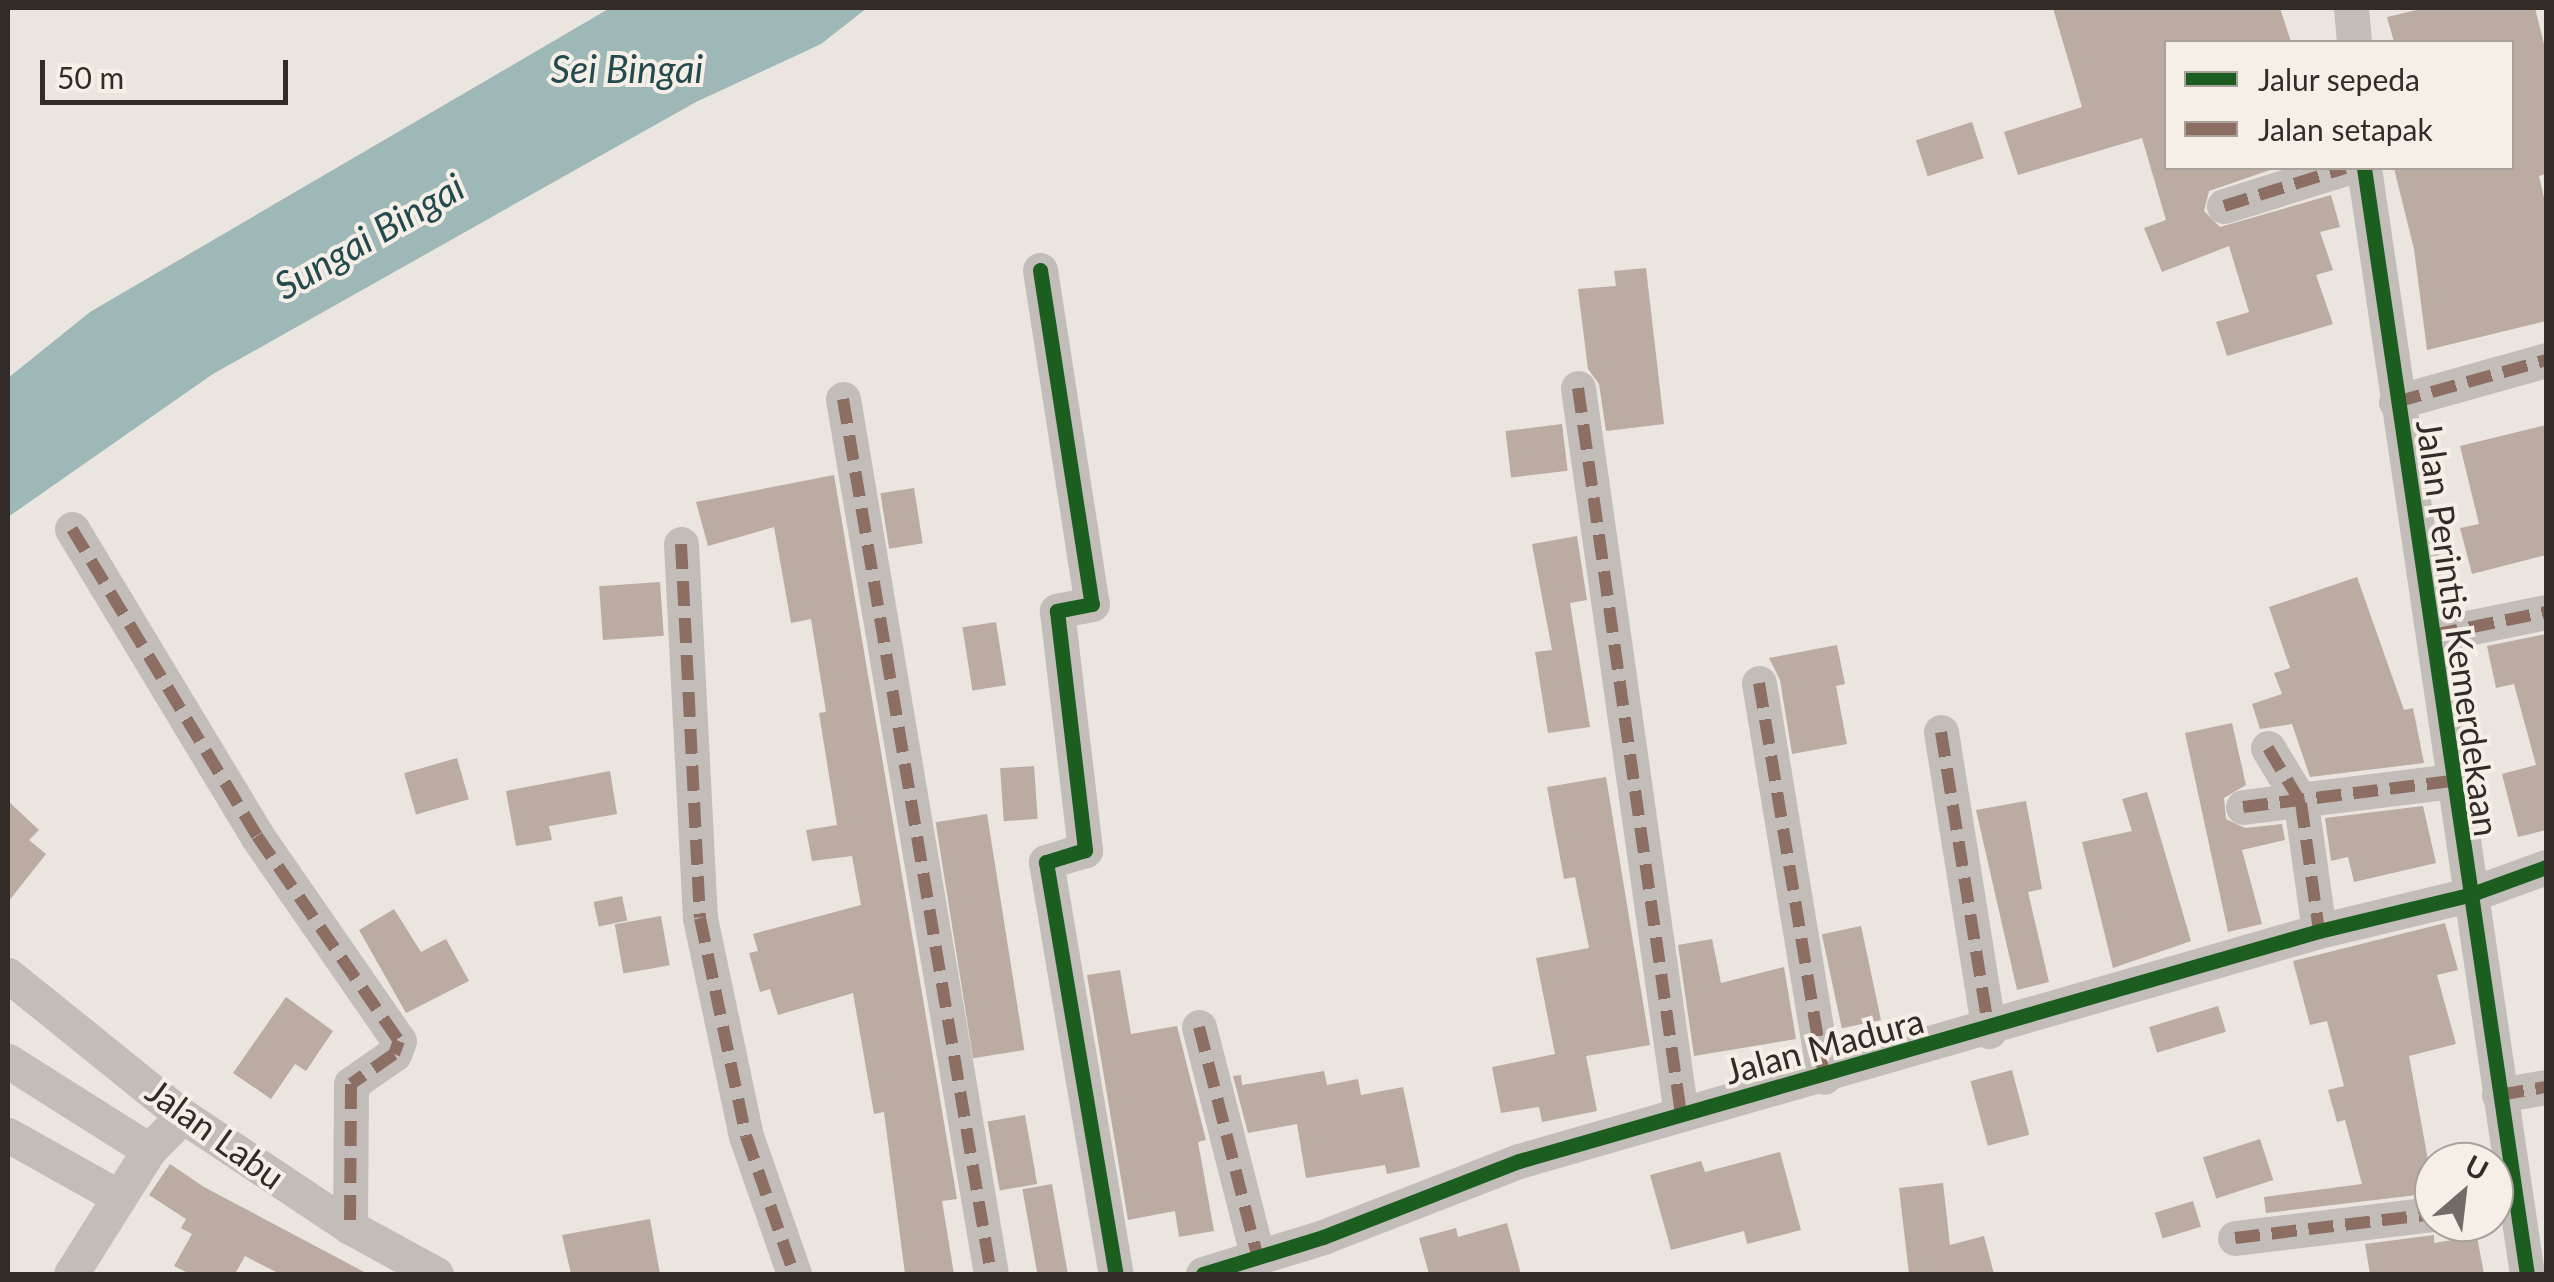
<!DOCTYPE html>
<style>
body{margin:0}
#map{position:relative;width:2554px;height:1282px;overflow:hidden;background:#eae5df;font-family:Lato,sans-serif}
div>[style]{position:absolute}
.water>*{inset:0;background:#9eb8b8}
.building>*{inset:0;background:#bbaba3;transform-origin:0 0}
.minor>*{height:35px;margin:-17.5px;padding:0 17.5px;transform-origin:17.5px;border-radius:17.5px;background:#c2bdb9}
.quiet>*{height:12px;margin-top:-6px;transform-origin:0;background:repeating-linear-gradient(90deg,#8d6e63 0 25px,transparent 0 37px)}
.cycleway>*{height:15px;margin:-7.5px;padding:0 7.5px;transform-origin:7.5px;border-radius:7.5px;background:#1b5e20}
span{translate:-50% -50%;white-space:nowrap;text-align:center;line-height:1.15;-webkit-text-stroke:8px #f6efe7;paint-order:stroke}
.street-label{font-size:35px;color:#322b28}
.water-label{font-size:38px;color:#234a4e;font-style:italic}
.frame{position:absolute;inset:0;border:10px solid #322b28;pointer-events:none}
.legend{position:absolute;left:2164px;top:40px;width:350px;height:130px;box-sizing:border-box;background:#f6efe7;border:2px solid #a8a19b;margin:0;padding:12px 18px;list-style:none;font-size:30px;color:#322b28}
.legend li{display:flex;align-items:center;gap:20px;height:50px}
.legend b{width:50px;border:2px solid #a8a19b}
.north{position:absolute;left:2414px;top:1142px;width:100px;height:100px;box-sizing:border-box;background:#f6efe7;border:2px solid #a8a19b;border-radius:50%;rotate:28deg;font-size:28px;font-weight:700;line-height:40px;text-align:center;color:#322b28}
.north::after{content:'';display:block;margin:auto;width:35px;height:45px;background:#726c68;clip-path:polygon(50% 0,100% 100%,50% 72%,0 100%)}
.scale{position:absolute;left:40px;top:60px;width:248px;height:45px;box-sizing:border-box;border:5px solid #322b28;border-top:0;padding-left:12px;font-size:30px;line-height:35px;white-space:nowrap;color:#322b28;-webkit-text-stroke:8px #f6efe7;paint-order:stroke}
</style>
<div id="map">
<div class="water">
<i style="clip-path:polygon(610px 8px,867px 8px,821px 44px,696px 102px,213px 374px,8px 517px,8px 378px,90px 312px)"></i>
</div>
<div class="building">
<i style="clip-path:polygon(2053px 8px,2280px 8px,2291px 42px,2166px 42px,2166px 168px,2276px 168px,2209px 191px,2204px 211px,2220px 227px,2331px 195px,2340px 227px,2320px 232px,2333px 270px,2316px 275px,2333px 324px,2227px 356px,2216px 322px,2249px 312px,2229px 246px,2162px 272px,2144px 228px,2166px 220px,2142px 138px,2018px 175px,2004px 132px,2082px 107px)"></i>
<i style="clip-path:polygon(2425px 8px,2535px 8px,2546px 52px,2546px 174px,2539px 176px,2546px 206px,2546px 321px,2427px 350px,2414px 249px,2394px 168px,2512px 168px,2512px 42px,2394px 42px,2387px 17px)"></i>
<i style="left:1972px;top:122px;width:38px;height:59px;rotate:72deg"></i>
<i style="clip-path:polygon(1646px 268px,1664px 424px,1606px 431px,1599px 384px,1588px 369px,1578px 289px,1616px 286px,1614px 271px)"></i>
<i style="left:1562px;top:424px;width:47px;height:57px;rotate:83deg"></i>
<i style="clip-path:polygon(2546px 425px,2546px 555px,2472px 574px,2460px 528px,2479px 524px,2460px 446px)"></i>
<i style="clip-path:polygon(834px 475px,957px 1199px,942px 1201px,954px 1274px,905px 1274px,884px 1112px,874px 1114px,853px 993px,778px 1015px,770px 989px,760px 992px,749px 953px,758px 951px,753px 934px,861px 905px,852px 856px,812px 861px,806px 830px,837px 825px,819px 713px,826px 712px,811px 619px,791px 623px,774px 527px,708px 546px,696px 502px)"></i>
<i style="left:914px;top:488px;width:56px;height:34px;rotate:81deg"></i>
<i style="clip-path:polygon(1577px 536px,1587px 600px,1570px 603px,1590px 727px,1548px 733px,1535px 652px,1552px 650px,1532px 544px)"></i>
<i style="clip-path:polygon(2357px 577px,2404px 710px,2413px 708px,2424px 763px,2310px 777px,2292px 724px,2260px 729px,2252px 704px,2282px 694px,2274px 673px,2290px 668px,2269px 607px)"></i>
<i style="left:660px;top:582px;width:54px;height:61px;rotate:86deg"></i>
<i style="left:996px;top:622px;width:64px;height:34px;rotate:81deg"></i>
<i style="clip-path:polygon(2546px 634px,2546px 830px,2518px 837px,2502px 774px,2536px 765px,2514px 684px,2496px 688px,2487px 646px)"></i>
<i style="clip-path:polygon(1837px 645px,1845px 684px,1836px 686px,1847px 744px,1792px 754px,1780px 680px,1769px 658px)"></i>
<i style="clip-path:polygon(2232px 723px,2246px 785px,2224px 798px,2226px 819px,2245px 828px,2282px 824px,2285px 840px,2242px 850px,2262px 924px,2228px 932px,2185px 733px)"></i>
<i style="left:457px;top:758px;width:43px;height:55px;rotate:74deg"></i>
<i style="left:1034px;top:766px;width:53px;height:34px;rotate:86deg"></i>
<i style="clip-path:polygon(610px 771px,617px 814px,549px 826px,552px 840px,516px 846px,506px 791px)"></i>
<i style="clip-path:polygon(1606px 777px,1650px 1045px,1586px 1056px,1597px 1111px,1542px 1122px,1539px 1107px,1501px 1113px,1492px 1067px,1555px 1054px,1536px 958px,1589px 948px,1575px 877px,1564px 879px,1547px 787px)"></i>
<i style="clip-path:polygon(2147px 792px,2191px 941px,2113px 968px,2082px 842px,2132px 831px,2122px 799px)"></i>
<i style="clip-path:polygon(8px 801px,39px 830px,29px 840px,46px 854px,8px 902px)"></i>
<i style="clip-path:polygon(2026px 801px,2042px 889px,2028px 892px,2049px 982px,2017px 990px,1976px 810px)"></i>
<i style="clip-path:polygon(2423px 806px,2436px 863px,2354px 882px,2348px 857px,2331px 861px,2325px 818px)"></i>
<i style="left:987px;top:814px;width:239px;height:52px;rotate:81deg"></i>
<i style="left:622px;top:896px;width:25px;height:29px;rotate:78deg"></i>
<i style="clip-path:polygon(394px 909px,421px 952px,446px 939px,469px 981px,406px 1013px,359px 930px)"></i>
<i style="left:661px;top:916px;width:50px;height:47px;rotate:80deg"></i>
<i style="clip-path:polygon(2445px 923px,2458px 970px,2437px 975px,2456px 1044px,2409px 1056px,2434px 1193px,2266px 1213px,2264px 1197px,2362px 1184px,2345px 1120px,2337px 1122px,2328px 1090px,2344px 1086px,2327px 1021px,2310px 1025px,2293px 961px)"></i>
<i style="left:1861px;top:926px;width:96px;height:40px;rotate:78deg"></i>
<i style="clip-path:polygon(1712px 939px,1721px 983px,1784px 967px,1796px 1039px,1694px 1056px,1678px 945px)"></i>
<i style="clip-path:polygon(1120px 970px,1131px 1034px,1177px 1026px,1206px 1140px,1198px 1142px,1214px 1231px,1179px 1237px,1175px 1211px,1128px 1220px,1087px 975px)"></i>
<i style="clip-path:polygon(286px 997px,333px 1031px,306px 1071px,295px 1064px,271px 1099px,233px 1073px)"></i>
<i style="left:2218px;top:1006px;width:27px;height:72px;rotate:73deg"></i>
<i style="left:2012px;top:1070px;width:67px;height:43px;rotate:75deg"></i>
<i style="clip-path:polygon(1324px 1071px,1327px 1085px,1358px 1079px,1361px 1095px,1403px 1087px,1420px 1167px,1387px 1174px,1385px 1165px,1306px 1178px,1297px 1124px,1248px 1133px,1233px 1076px,1241px 1075px,1242px 1085px)"></i>
<i style="left:1025px;top:1115px;width:70px;height:38px;rotate:80deg"></i>
<i style="left:2260px;top:1139px;width:43px;height:60px;rotate:72deg"></i>
<i style="clip-path:polygon(1780px 1152px,1801px 1230px,1747px 1244px,1744px 1231px,1671px 1250px,1650px 1175px,1701px 1161px,1705px 1172px)"></i>
<i style="clip-path:polygon(170px 1164px,204px 1187px,368px 1274px,280px 1274px,245px 1256px,235px 1274px,190px 1274px,174px 1266px,192px 1234px,181px 1228px,186px 1219px,149px 1195px)"></i>
<i style="clip-path:polygon(1943px 1183px,1950px 1245px,1984px 1236px,1994px 1274px,1909px 1274px,1899px 1188px)"></i>
<i style="left:1052px;top:1184px;width:91px;height:30px;rotate:80deg"></i>
<i style="left:2193px;top:1201px;width:27px;height:40px;rotate:73deg"></i>
<i style="clip-path:polygon(650px 1219px,660px 1274px,571px 1274px,562px 1235px)"></i>
<i style="clip-path:polygon(1507px 1223px,1521px 1274px,1429px 1274px,1419px 1238px,1456px 1228px,1458px 1237px)"></i>
<i style="clip-path:polygon(2434px 1235px,2434px 1243px,2477px 1236px,2484px 1274px,2370px 1274px,2365px 1244px)"></i>
</div>
<div class="minor">
<i style="left:2351px;top:8px;width:34px;rotate:85deg"></i>
<i style="left:2364px;top:168px;width:1118px;rotate:81.62deg"></i>
<i style="left:2224px;top:206px;width:127px;rotate:-17.4deg"></i>
<i style="left:1040px;top:270px;width:338px;rotate:81.2deg"></i>
<i style="left:1092px;top:604px;width:36px;rotate:169deg"></i>
<i style="left:1057px;top:611px;width:241px;rotate:83.3deg"></i>
<i style="left:1085px;top:850px;width:41px;rotate:162.9deg"></i>
<i style="left:1046px;top:862px;width:418px;rotate:80.4deg"></i>
<i style="left:1578px;top:388px;width:733px;rotate:81.93deg"></i>
<i style="left:843px;top:399px;width:887px;rotate:80.4deg"></i>
<i style="left:2396px;top:402px;width:156px;rotate:-15.6deg"></i>
<i style="left:72px;top:529px;width:358px;rotate:58.9deg"></i>
<i style="left:257px;top:836px;width:249px;rotate:55.3deg"></i>
<i style="left:399px;top:1041px;width:14px;rotate:111deg"></i>
<i style="left:394px;top:1054px;width:52px;rotate:145.1deg"></i>
<i style="left:351px;top:1084px;width:143px;rotate:90.4deg"></i>
<i style="left:681px;top:544px;width:374px;rotate:87.1deg"></i>
<i style="left:700px;top:918px;width:223px;rotate:78.1deg"></i>
<i style="left:746px;top:1136px;width:146px;rotate:70.8deg"></i>
<i style="left:2433px;top:635px;width:115px;rotate:-11.5deg"></i>
<i style="left:1759px;top:683px;width:399px;rotate:80.6deg"></i>
<i style="left:1941px;top:732px;width:303px;rotate:80.9deg"></i>
<i style="left:2268px;top:748px;width:64px;rotate:59deg"></i>
<i style="left:2301px;top:803px;width:129px;rotate:82deg"></i>
<i style="left:2243px;top:807px;width:210px;rotate:-7.1deg"></i>
<i style="left:8px;top:975px;width:225px;rotate:38.9deg"></i>
<i style="left:183px;top:1116px;width:201px;rotate:33.6deg"></i>
<i style="left:350px;top:1227px;width:98px;rotate:28.7deg"></i>
<i style="left:1199px;top:1027px;width:235px;rotate:75.7deg"></i>
<i style="left:8px;top:1061px;width:167px;rotate:32.3deg"></i>
<i style="left:2499px;top:1095px;width:48px;rotate:-9.7deg"></i>
<i style="left:8px;top:1135px;width:127px;rotate:29.2deg"></i>
<i style="left:2235px;top:1238px;width:200px;rotate:-6.9deg"></i>
<i style="left:71px;top:1274px;width:146px;rotate:-57.8deg"></i>
<i style="left:149px;top:1150px;width:48px;rotate:-45deg"></i>
<i style="left:1203px;top:1274px;width:126px;rotate:-17.1deg"></i>
<i style="left:1323px;top:1237px;width:210px;rotate:-21.2deg"></i>
<i style="left:1519px;top:1161px;width:832px;rotate:-16.04deg"></i>
<i style="left:2319px;top:931px;width:154px;rotate:-13.5deg"></i>
<i style="left:2469px;top:895px;width:82px;rotate:-20deg"></i>
</div>
<div class="quiet">
<i style="left:2224px;top:206px;width:127px;rotate:-17.4deg"></i>
<i style="left:1578px;top:388px;width:733px;rotate:81.93deg"></i>
<i style="left:843px;top:399px;width:887px;rotate:80.4deg"></i>
<i style="left:2396px;top:402px;width:156px;rotate:-15.6deg"></i>
<i style="left:72px;top:529px;width:358px;rotate:58.9deg"></i>
<i style="left:257px;top:836px;width:249px;rotate:55.3deg"></i>
<i style="left:399px;top:1041px;width:14px;rotate:111deg"></i>
<i style="left:394px;top:1054px;width:52px;rotate:145.1deg"></i>
<i style="left:351px;top:1084px;width:143px;rotate:90.4deg"></i>
<i style="left:681px;top:544px;width:374px;rotate:87.1deg"></i>
<i style="left:700px;top:918px;width:223px;rotate:78.1deg"></i>
<i style="left:746px;top:1136px;width:146px;rotate:70.8deg"></i>
<i style="left:2433px;top:635px;width:115px;rotate:-11.5deg"></i>
<i style="left:1759px;top:683px;width:399px;rotate:80.6deg"></i>
<i style="left:1941px;top:732px;width:303px;rotate:80.9deg"></i>
<i style="left:2268px;top:748px;width:64px;rotate:59deg"></i>
<i style="left:2301px;top:803px;width:129px;rotate:82deg"></i>
<i style="left:2243px;top:807px;width:210px;rotate:-7.1deg"></i>
<i style="left:1199px;top:1027px;width:235px;rotate:75.7deg"></i>
<i style="left:2499px;top:1095px;width:48px;rotate:-9.7deg"></i>
<i style="left:2235px;top:1238px;width:200px;rotate:-6.9deg"></i>
</div>
<div class="cycleway">
<i style="left:2364px;top:168px;width:1118px;rotate:81.62deg"></i>
<i style="left:1040px;top:270px;width:338px;rotate:81.2deg"></i>
<i style="left:1092px;top:604px;width:36px;rotate:169deg"></i>
<i style="left:1057px;top:611px;width:241px;rotate:83.3deg"></i>
<i style="left:1085px;top:850px;width:41px;rotate:162.9deg"></i>
<i style="left:1046px;top:862px;width:418px;rotate:80.4deg"></i>
<i style="left:1203px;top:1274px;width:126px;rotate:-17.1deg"></i>
<i style="left:1323px;top:1237px;width:210px;rotate:-21.2deg"></i>
<i style="left:1519px;top:1161px;width:832px;rotate:-16.04deg"></i>
<i style="left:2319px;top:931px;width:154px;rotate:-13.5deg"></i>
<i style="left:2469px;top:895px;width:82px;rotate:-20deg"></i>
</div>
<div class="street-label">
<span style="left:2459px;top:628px;rotate:82deg">Jalan Perintis Kemerdekaan</span>
<span style="left:1824px;top:1045px;rotate:-15deg">Jalan Madura</span>
<span style="left:216px;top:1133px;rotate:36deg">Jalan Labu</span>
</div>
<div class="water-label">
<span style="left:627px;top:69px">Sei Bingai</span>
<span style="left:369px;top:236px;rotate:-30deg">Sungai Bingai</span>
</div>
<div class="frame"></div>
<ul class="legend">
<li><b style="height:12px;background:#1b5e20"></b>Jalur sepeda</li>
<li><b style="height:12px;background:#8d6e63"></b>Jalan setapak</li>
</ul>
<div class="north">U</div>
<div class="scale">50 m</div>
</div>
